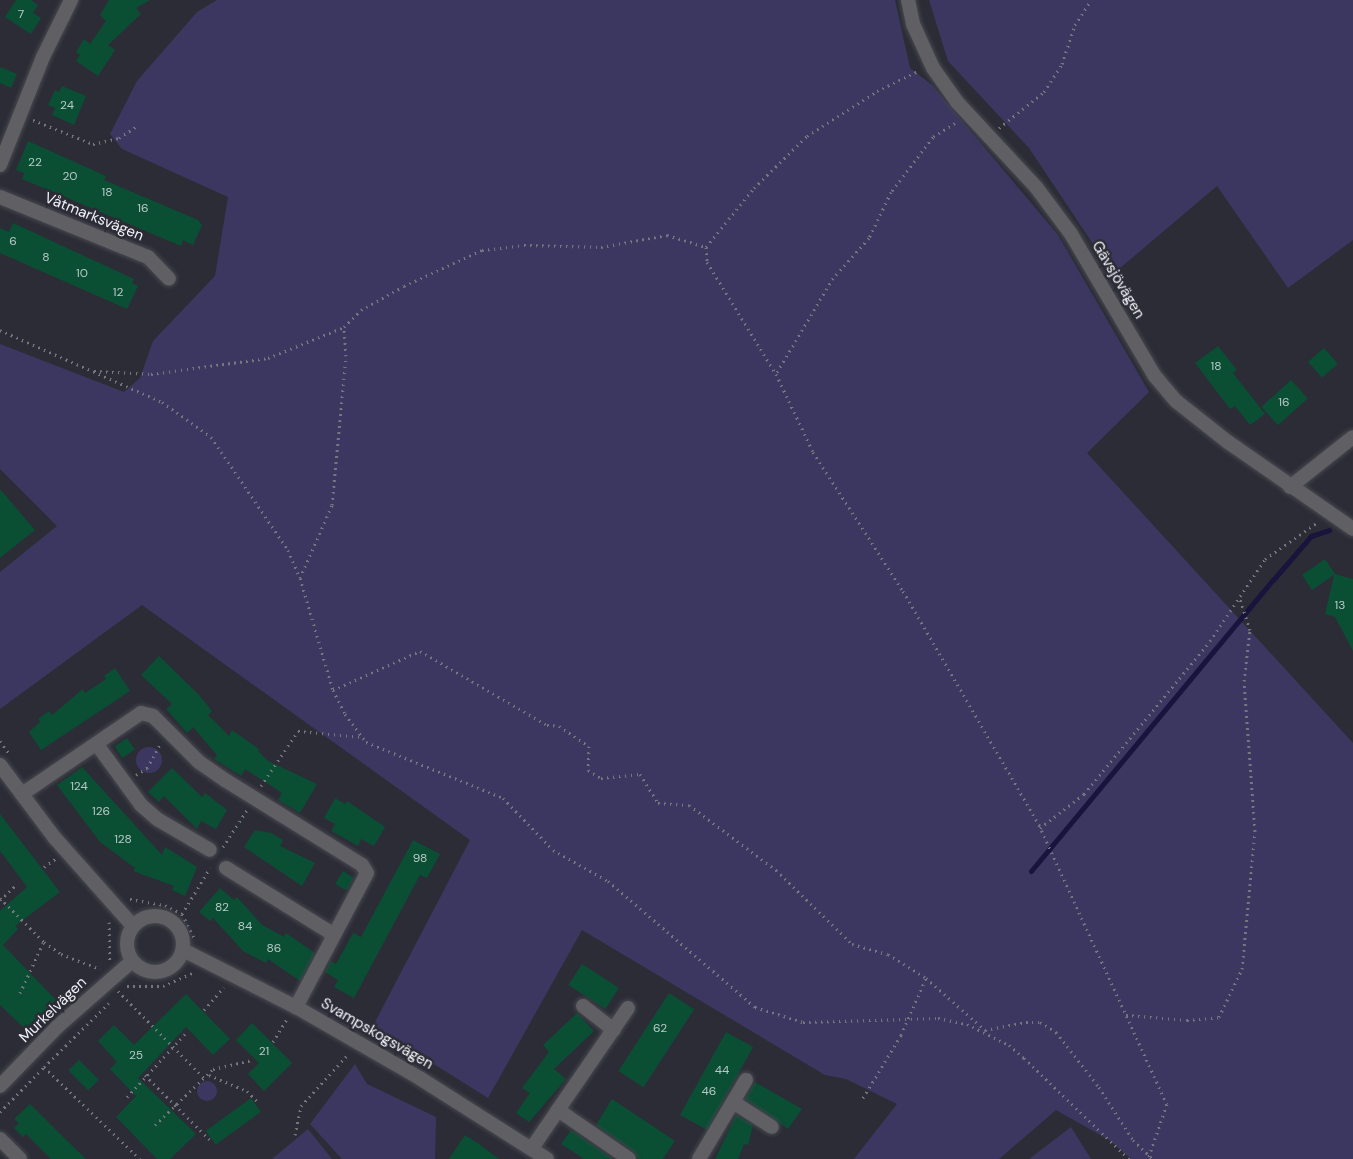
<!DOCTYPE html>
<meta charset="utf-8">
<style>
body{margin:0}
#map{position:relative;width:1353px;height:1159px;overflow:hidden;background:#2c2c36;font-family:"DM Sans",sans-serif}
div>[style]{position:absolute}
.green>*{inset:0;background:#3b3761}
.round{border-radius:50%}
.stream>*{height:5px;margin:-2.5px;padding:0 2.5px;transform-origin:2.5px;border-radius:2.5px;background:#1a133d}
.building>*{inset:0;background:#0a4e34;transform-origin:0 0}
.path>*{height:3px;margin-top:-1.5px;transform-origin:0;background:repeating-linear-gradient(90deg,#76767e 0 1.5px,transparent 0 6px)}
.roads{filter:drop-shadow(0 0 2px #484851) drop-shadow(0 0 2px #484851)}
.minor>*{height:14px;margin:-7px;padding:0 7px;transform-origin:7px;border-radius:7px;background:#5f5f64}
.minor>.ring{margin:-7px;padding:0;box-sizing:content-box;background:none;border:14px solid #5f5f64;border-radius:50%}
span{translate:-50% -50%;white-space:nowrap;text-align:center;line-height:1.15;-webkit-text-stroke:5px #2c2c36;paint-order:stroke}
.number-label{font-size:12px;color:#b8c9c7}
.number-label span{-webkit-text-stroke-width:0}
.street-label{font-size:15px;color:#f2f2f8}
</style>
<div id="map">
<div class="green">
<i style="clip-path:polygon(217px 0,895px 0,910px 68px,932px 85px,1058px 235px,1149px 392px,1087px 453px,1353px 743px,1353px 1159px,1131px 1159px,1109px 1140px,1056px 1110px,999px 1159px,854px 1159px,897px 1104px,846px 1079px,825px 1075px,582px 930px,488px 1098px,373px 1026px,470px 840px,142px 605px,0 709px,0 572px,57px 526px,0 469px,0 344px,124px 392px,140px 378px,153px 341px,215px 276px,228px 197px,122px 149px,110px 134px,137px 81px,197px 12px)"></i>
<i style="clip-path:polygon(929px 0,1353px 0,1353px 240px,1288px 288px,1217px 186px,1113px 274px,1029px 148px,948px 61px)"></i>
<i class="round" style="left:136px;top:747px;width:26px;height:26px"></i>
<i style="clip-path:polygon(355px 1064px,367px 1084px,436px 1117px,435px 1159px,342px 1159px,310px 1124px)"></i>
<i class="round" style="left:197px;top:1081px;width:20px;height:20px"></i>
<i style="clip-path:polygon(1071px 1127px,1091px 1159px,1029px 1159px)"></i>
<i style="clip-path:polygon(308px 1129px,332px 1159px,272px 1159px)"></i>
</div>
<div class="stream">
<i style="left:1031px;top:871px;width:378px;rotate:-50.3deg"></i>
<i style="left:1273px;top:580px;width:58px;rotate:-49.2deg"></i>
<i style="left:1311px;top:536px;width:19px;rotate:-18deg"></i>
</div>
<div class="building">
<i style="clip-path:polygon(16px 0,31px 0,38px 5px,33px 13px,41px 18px,31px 34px,5px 17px)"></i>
<i style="clip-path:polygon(109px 0,150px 0,136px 8px,141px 14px,108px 45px,115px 50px,98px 76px,76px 61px,80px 55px,76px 52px,84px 39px,90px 44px,106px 21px,100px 15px)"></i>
<i style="clip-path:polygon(0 67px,17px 74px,11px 88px,0 83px)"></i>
<i style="clip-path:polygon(62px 86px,86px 96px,74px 125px,52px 115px,55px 108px,48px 105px,55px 90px,59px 92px)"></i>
<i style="clip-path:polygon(28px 141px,106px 176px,104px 180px,198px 220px,202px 225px,193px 245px,183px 240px,181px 246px,22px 179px,24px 173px,16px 170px)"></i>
<i style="clip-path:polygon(13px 223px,134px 279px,132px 283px,138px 286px,127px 309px,0 253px,0 228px,9px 232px)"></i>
<i style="clip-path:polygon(1218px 346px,1237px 370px,1233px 373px,1265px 414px,1250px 425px,1235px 406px,1230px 409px,1195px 363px)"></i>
<i style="left:1324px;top:348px;width:21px;height:21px;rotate:49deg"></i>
<i style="left:1291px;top:380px;width:25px;height:40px;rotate:48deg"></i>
<i style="clip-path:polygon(0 489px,35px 530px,0 558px)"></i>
<i style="clip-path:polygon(1325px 559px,1335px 574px,1353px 579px,1353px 651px,1335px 617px,1325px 614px,1334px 575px,1312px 590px,1302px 575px)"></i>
<i style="clip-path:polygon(159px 656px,200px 696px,212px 711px,208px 715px,229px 736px,232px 730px,259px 749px,258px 751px,268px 761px,317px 784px,300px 813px,278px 800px,282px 793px,245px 769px,241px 776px,214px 759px,217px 755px,193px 727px,187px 733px,166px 709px,172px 704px,141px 675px)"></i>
<i style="clip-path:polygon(115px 668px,130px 691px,41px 750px,29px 732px,40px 722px,38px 719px,49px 711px,52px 715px,83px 689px,85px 693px,106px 679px,104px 676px)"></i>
<i style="left:127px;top:738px;width:14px;height:15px;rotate:56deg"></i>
<i style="clip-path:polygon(82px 767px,162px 855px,165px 847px,197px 867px,185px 896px,172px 890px,174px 886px,133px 871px,135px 868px,100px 842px,57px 785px)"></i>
<i style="clip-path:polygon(172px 768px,202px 797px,205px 793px,227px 810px,216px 829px,201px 821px,197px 829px,164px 796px,159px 802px,148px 792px)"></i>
<i style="clip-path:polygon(335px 798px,345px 804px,347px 801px,385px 827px,374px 846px,361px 839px,358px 846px,331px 831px,335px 824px,324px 818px)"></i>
<i style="clip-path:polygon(0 814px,60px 892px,15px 926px,18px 929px,3px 945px,56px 1000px,25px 1029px,0 1005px,0 911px,27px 887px,0 851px)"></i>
<i style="clip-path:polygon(255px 830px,271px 833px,283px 840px,280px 846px,315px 863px,302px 886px,244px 847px)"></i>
<i style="clip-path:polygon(413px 840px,440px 854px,427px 878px,420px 875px,354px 998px,334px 987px,338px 980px,325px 972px,331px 961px,336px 964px,353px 933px,361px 937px)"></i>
<i style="left:343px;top:871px;width:13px;height:15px;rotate:32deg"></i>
<i style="clip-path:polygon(220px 888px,234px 900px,237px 897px,262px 925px,284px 937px,286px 933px,315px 953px,300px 981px,268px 959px,266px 963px,243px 951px,213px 918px,210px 921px,199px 912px)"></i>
<i style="left:582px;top:964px;width:44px;height:25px;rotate:33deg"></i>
<i style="left:669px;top:993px;width:30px;height:93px;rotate:33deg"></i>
<i style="clip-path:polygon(186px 994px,230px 1039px,213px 1055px,186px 1027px,138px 1078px,196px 1134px,170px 1159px,157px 1159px,116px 1117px,136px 1096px,110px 1069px,117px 1062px,98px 1041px,114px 1025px,134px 1045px)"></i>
<i style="clip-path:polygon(577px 1013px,594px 1031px,554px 1069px,566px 1079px,529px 1122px,516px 1113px,530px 1093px,522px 1088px,549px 1052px,543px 1045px)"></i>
<i style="clip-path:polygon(252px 1023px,292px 1063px,264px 1091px,248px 1074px,259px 1063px,236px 1040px)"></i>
<i style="left:726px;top:1032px;width:31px;height:95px;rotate:29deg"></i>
<i style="left:79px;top:1060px;width:28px;height:15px;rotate:45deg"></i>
<i style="clip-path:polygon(755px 1082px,802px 1109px,788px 1129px,745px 1099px)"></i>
<i style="left:251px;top:1098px;width:17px;height:56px;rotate:54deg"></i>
<i style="clip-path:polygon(612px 1099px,675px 1141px,663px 1159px,638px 1159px,634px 1152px,596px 1125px)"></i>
<i style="clip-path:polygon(30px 1104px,60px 1134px,86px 1159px,51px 1159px,26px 1134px,23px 1137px,14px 1128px,19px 1123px,14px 1119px)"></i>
<i style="clip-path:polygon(736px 1115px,753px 1125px,748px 1145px,744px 1144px,738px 1159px,715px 1159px)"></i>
<i style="clip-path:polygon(571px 1130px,613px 1159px,584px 1159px,561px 1144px)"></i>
<i style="clip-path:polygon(465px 1135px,479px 1144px,499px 1159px,449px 1159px)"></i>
</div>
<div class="path">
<i style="left:33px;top:120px;width:65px;rotate:21.8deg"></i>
<i style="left:93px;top:144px;width:27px;rotate:-13deg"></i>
<i style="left:119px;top:138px;width:23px;rotate:-34deg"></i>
<i style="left:955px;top:123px;width:26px;rotate:148deg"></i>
<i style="left:933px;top:137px;width:69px;rotate:127.4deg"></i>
<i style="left:891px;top:192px;width:51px;rotate:115.6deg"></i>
<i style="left:869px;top:238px;width:54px;rotate:132deg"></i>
<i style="left:833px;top:278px;width:112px;rotate:120.7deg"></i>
<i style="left:776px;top:374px;width:86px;rotate:64.6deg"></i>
<i style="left:813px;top:452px;width:166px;rotate:57.1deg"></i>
<i style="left:903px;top:591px;width:271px;rotate:59.8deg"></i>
<i style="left:1039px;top:825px;width:307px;rotate:65.4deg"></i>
<i style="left:1167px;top:1104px;width:58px;rotate:109.1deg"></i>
<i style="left:999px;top:128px;width:58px;rotate:-38.7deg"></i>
<i style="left:1044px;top:92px;width:33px;rotate:-57deg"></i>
<i style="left:1062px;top:64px;width:41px;rotate:-71.6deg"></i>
<i style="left:1075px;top:25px;width:30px;rotate:-57deg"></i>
<i style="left:706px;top:247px;width:15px;rotate:86deg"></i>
<i style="left:707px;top:262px;width:132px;rotate:58.4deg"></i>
<i style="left:0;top:330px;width:177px;rotate:24deg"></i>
<i style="left:162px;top:402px;width:60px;rotate:35.5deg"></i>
<i style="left:211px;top:437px;width:137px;rotate:55.7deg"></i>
<i style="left:288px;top:550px;width:30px;rotate:67deg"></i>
<i style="left:300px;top:578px;width:117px;rotate:73.6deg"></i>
<i style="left:333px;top:690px;width:27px;rotate:63deg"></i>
<i style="left:345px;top:714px;width:35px;rotate:53deg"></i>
<i style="left:366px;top:742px;width:148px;rotate:22.2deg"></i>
<i style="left:503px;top:798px;width:72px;rotate:46.1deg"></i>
<i style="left:553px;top:850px;width:63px;rotate:29.4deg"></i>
<i style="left:608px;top:881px;width:194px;rotate:40.6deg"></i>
<i style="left:755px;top:1007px;width:50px;rotate:17.4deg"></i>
<i style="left:803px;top:1022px;width:135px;rotate:-1.7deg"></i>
<i style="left:938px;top:1018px;width:30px;rotate:12deg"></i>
<i style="left:967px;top:1024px;width:47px;rotate:26.6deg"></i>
<i style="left:1009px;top:1045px;width:20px;rotate:41deg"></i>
<i style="left:1024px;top:1058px;width:146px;rotate:43.9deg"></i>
<i style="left:94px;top:371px;width:57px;rotate:3deg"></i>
<i style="left:151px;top:374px;width:118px;rotate:-7.8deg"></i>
<i style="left:268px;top:358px;width:82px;rotate:-22.2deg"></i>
<i style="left:344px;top:327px;width:24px;rotate:-45deg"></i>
<i style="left:361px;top:310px;width:49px;rotate:-29.2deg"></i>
<i style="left:404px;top:286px;width:86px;rotate:-24.8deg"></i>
<i style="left:482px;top:250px;width:42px;rotate:-6.8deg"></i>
<i style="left:524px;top:245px;width:77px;rotate:1.5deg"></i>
<i style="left:601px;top:247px;width:67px;rotate:-10.3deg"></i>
<i style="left:667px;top:235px;width:41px;rotate:17.1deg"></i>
<i style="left:706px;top:247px;width:76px;rotate:-50.9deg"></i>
<i style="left:754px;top:188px;width:74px;rotate:-44.5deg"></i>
<i style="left:807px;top:136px;width:83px;rotate:-32.7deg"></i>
<i style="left:877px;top:91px;width:46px;rotate:-26deg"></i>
<i style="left:300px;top:578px;width:80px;rotate:-66.3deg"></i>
<i style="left:332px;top:505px;width:150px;rotate:-84.6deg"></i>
<i style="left:346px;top:356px;width:29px;rotate:-94deg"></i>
<i style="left:333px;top:690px;width:95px;rotate:-24.1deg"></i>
<i style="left:420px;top:651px;width:147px;rotate:30.2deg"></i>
<i style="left:547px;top:725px;width:12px;rotate:5deg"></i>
<i style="left:559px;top:726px;width:36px;rotate:34deg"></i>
<i style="left:589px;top:746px;width:24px;rotate:92deg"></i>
<i style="left:588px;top:770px;width:15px;rotate:32deg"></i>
<i style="left:601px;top:778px;width:39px;rotate:-6deg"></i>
<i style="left:640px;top:774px;width:34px;rotate:58deg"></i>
<i style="left:658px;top:803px;width:31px;rotate:4deg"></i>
<i style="left:689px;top:805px;width:109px;rotate:36.8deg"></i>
<i style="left:776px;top:870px;width:106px;rotate:44.2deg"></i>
<i style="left:852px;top:944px;width:37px;rotate:16deg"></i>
<i style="left:888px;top:954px;width:45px;rotate:32.3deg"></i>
<i style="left:926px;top:978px;width:79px;rotate:41.4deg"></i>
<i style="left:985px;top:1030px;width:42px;rotate:-11deg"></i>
<i style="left:1026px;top:1022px;width:14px"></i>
<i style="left:1040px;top:1022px;width:19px;rotate:32deg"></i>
<i style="left:1056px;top:1032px;width:70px;rotate:52deg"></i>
<i style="left:1099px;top:1087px;width:63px;rotate:57.3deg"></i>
<i style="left:1133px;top:1140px;width:28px;rotate:44deg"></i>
<i style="left:0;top:741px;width:14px;rotate:54deg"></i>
<i style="left:136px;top:775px;width:13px;rotate:-32deg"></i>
<i style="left:147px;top:768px;width:29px;rotate:-61deg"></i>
<i style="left:261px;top:786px;width:66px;rotate:-56.1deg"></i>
<i style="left:298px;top:731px;width:64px;rotate:5.4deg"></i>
<i style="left:1040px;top:828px;width:56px;rotate:-37.7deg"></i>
<i style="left:1084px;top:794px;width:198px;rotate:-50.5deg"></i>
<i style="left:1210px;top:641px;width:99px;rotate:-56.1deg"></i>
<i style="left:1265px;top:559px;width:65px;rotate:-34.9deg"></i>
<i style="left:223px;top:847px;width:44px;rotate:-57deg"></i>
<i style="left:44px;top:867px;width:14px;rotate:-36deg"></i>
<i style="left:0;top:898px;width:62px;rotate:45deg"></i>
<i style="left:44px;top:942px;width:21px;rotate:35deg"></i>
<i style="left:61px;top:954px;width:42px;rotate:21deg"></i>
<i style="left:130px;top:899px;width:36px;rotate:10deg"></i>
<i style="left:165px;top:905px;width:19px;rotate:28deg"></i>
<i style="left:182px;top:914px;width:28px;rotate:63deg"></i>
<i style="left:0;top:900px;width:22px;rotate:-43deg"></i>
<i style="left:182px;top:914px;width:54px;rotate:-58.7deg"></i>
<i style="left:109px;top:922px;width:39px;rotate:89deg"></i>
<i style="left:127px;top:986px;width:36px"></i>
<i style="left:163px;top:986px;width:34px;rotate:-24deg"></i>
<i style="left:118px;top:991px;width:122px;rotate:45.3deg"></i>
<i style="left:20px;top:993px;width:55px;rotate:-65.3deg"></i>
<i style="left:204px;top:1010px;width:30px;rotate:-49deg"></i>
<i style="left:1126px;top:1015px;width:61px;rotate:4.7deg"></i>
<i style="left:1187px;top:1020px;width:32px;rotate:-5deg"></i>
<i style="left:1219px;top:1017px;width:53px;rotate:-64.4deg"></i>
<i style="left:1242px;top:969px;width:139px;rotate:-84.6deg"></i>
<i style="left:1255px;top:831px;width:150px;rotate:-94.2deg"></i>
<i style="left:1244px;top:681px;width:51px;rotate:-83.3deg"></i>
<i style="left:1250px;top:630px;width:33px;rotate:-108deg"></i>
<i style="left:273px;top:1042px;width:29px;rotate:-59deg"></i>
<i style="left:44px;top:1067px;width:91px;rotate:-44.6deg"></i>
<i style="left:145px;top:1075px;width:91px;rotate:45deg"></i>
<i style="left:209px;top:1075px;width:41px;rotate:22.8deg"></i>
<i style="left:247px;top:1091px;width:14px;rotate:45deg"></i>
<i style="left:127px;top:1097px;width:86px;rotate:-47.4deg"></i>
<i style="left:863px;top:1098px;width:74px;rotate:-58.9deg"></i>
<i style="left:901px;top:1035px;width:62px;rotate:-66.3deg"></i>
<i style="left:0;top:1112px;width:63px;rotate:-45.6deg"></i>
<i style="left:44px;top:1067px;width:133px;rotate:43.8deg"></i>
<i style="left:155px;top:1125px;width:81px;rotate:-44deg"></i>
<i style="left:213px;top:1069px;width:39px;rotate:-13deg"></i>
<i style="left:295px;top:1135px;width:30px;rotate:-78deg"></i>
<i style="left:301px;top:1106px;width:72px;rotate:-47.8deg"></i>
</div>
<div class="roads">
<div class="minor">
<i style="left:908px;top:0;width:25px;rotate:78deg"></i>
<i style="left:913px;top:24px;width:48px;rotate:65.6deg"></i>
<i style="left:933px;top:68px;width:42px;rotate:54.8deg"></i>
<i style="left:957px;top:102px;width:116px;rotate:47.1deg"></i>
<i style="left:1036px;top:187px;width:59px;rotate:53.3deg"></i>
<i style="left:1071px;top:234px;width:164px;rotate:59.5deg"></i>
<i style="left:1154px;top:375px;width:34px;rotate:50deg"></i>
<i style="left:1176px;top:401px;width:66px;rotate:38.3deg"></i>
<i style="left:1228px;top:442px;width:152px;rotate:34.8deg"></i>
<i style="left:0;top:165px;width:116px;rotate:-68.3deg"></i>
<i style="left:43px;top:57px;width:64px;rotate:-63.8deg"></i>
<i style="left:0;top:197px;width:160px;rotate:22.1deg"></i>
<i style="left:148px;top:257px;width:30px;rotate:46deg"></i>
<i style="left:1290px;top:487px;width:80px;rotate:-38.4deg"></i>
<i style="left:98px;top:746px;width:73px;rotate:53.9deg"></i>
<i style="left:141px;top:805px;width:21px;rotate:41deg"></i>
<i style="left:157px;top:819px;width:61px;rotate:30.3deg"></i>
<i style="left:0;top:765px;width:90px;rotate:53.1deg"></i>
<i style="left:54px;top:837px;width:119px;rotate:48.4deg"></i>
<i style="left:22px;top:794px;width:144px;rotate:-34.2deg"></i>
<i style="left:141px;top:713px;width:12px;rotate:14deg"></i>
<i style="left:153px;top:716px;width:65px;rotate:45deg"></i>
<i style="left:199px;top:762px;width:32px;rotate:35deg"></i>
<i style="left:225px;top:780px;width:161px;rotate:31.8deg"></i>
<i style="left:362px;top:865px;width:9px;rotate:58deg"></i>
<i style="left:367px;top:873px;width:152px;rotate:117.9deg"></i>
<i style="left:226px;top:868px;width:126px;rotate:31.7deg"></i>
<i class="ring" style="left:127px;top:916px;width:42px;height:42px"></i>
<i style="left:183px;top:950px;width:127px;rotate:26.8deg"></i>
<i style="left:296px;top:1007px;width:144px;rotate:29.9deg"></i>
<i style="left:421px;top:1079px;width:149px;rotate:32.4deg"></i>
<i style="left:583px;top:1006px;width:39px;rotate:38deg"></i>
<i style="left:628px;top:1008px;width:124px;rotate:124.5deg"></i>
<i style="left:558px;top:1110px;width:86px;rotate:34.6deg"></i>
<i style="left:0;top:1086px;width:82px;rotate:-46deg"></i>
<i style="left:57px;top:1027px;width:100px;rotate:-41.3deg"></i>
<i style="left:733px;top:1102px;width:46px;rotate:32.7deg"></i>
<i style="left:0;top:1139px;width:28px;rotate:45deg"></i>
<i style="left:532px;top:1148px;width:46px;rotate:-55.6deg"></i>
<i style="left:699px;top:1159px;width:92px;rotate:-59.3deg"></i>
</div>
</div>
<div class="number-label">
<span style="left:21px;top:15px">7</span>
<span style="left:67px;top:106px">24</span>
<span style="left:35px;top:163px">22</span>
<span style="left:70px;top:177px">20</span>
<span style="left:107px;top:193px">18</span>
<span style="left:143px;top:209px">16</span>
<span style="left:13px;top:242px">6</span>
<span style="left:46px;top:258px">8</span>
<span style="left:82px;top:274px">10</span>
<span style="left:118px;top:293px">12</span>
<span style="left:1216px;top:367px">18</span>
<span style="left:1284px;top:403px">16</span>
<span style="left:1340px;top:606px">13</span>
<span style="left:79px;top:787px">124</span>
<span style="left:101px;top:812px">126</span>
<span style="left:123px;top:840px">128</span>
<span style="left:420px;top:859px">98</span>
<span style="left:222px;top:908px">82</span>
<span style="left:245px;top:927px">84</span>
<span style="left:274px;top:949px">86</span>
<span style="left:660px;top:1029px">62</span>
<span style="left:264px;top:1052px">21</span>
<span style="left:136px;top:1056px">25</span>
<span style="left:722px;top:1071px">44</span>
<span style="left:709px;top:1092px">46</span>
</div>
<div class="street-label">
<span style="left:94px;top:217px;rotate:22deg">Våtmarksvägen</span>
<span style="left:1118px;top:280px;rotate:59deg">Gävsjövägen</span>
<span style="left:53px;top:1010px;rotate:-44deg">Murkelvägen</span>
<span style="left:377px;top:1034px;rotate:30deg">Svampskogsvägen</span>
</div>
</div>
